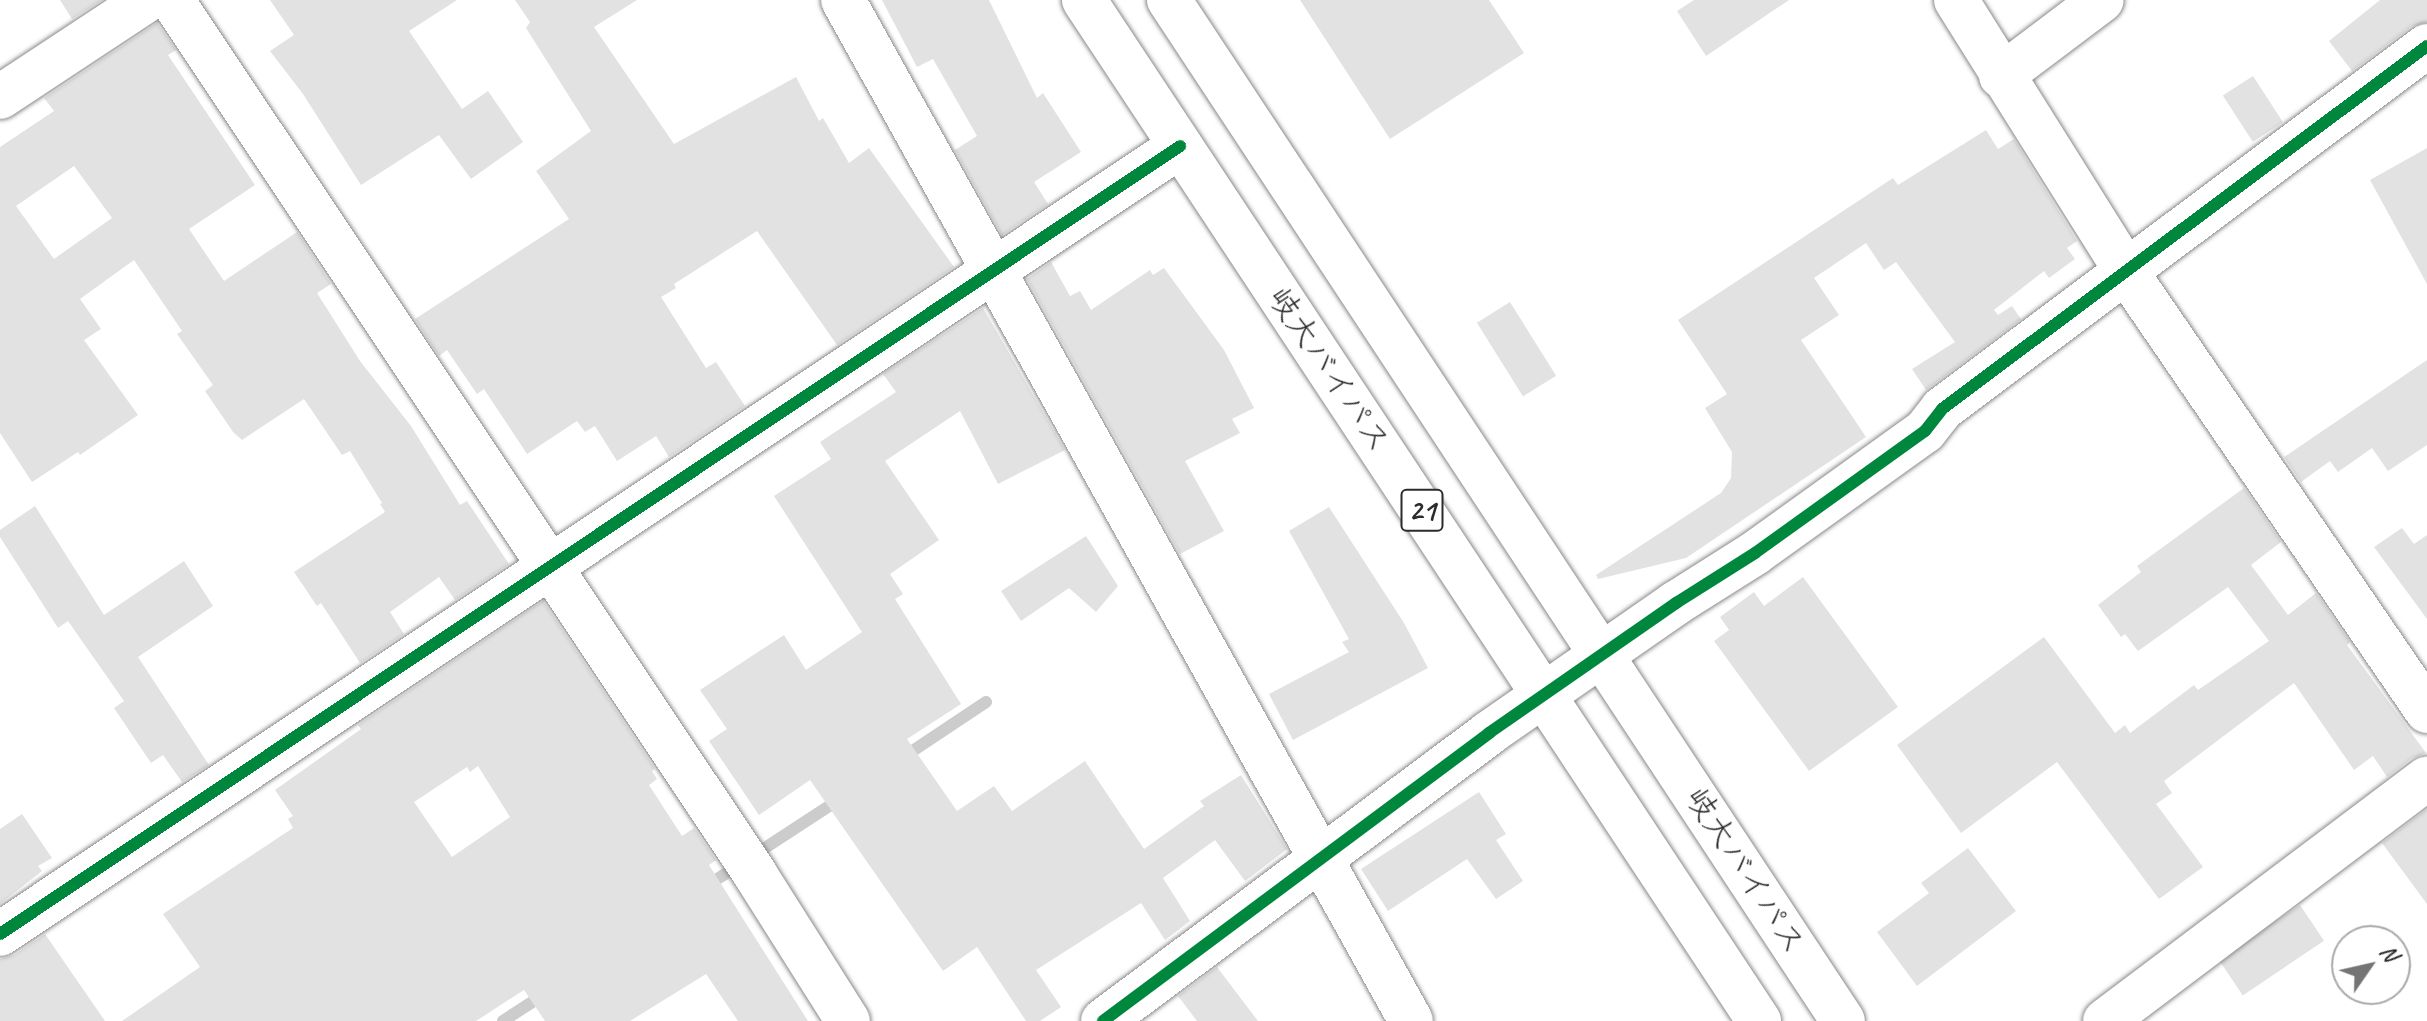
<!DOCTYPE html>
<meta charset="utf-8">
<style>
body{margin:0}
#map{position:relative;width:2427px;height:1021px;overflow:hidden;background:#fff;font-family:Caveat,"Klee One",sans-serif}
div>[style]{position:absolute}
.stream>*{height:12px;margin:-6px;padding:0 6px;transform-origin:6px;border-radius:6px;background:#ccc}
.building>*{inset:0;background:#e2e2e2;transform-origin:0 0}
.roads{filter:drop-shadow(0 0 2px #8a8a8a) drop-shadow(0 0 2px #8a8a8a)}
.minor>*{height:44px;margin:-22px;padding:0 22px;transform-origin:22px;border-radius:22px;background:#fff}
.highway>*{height:44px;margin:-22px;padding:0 22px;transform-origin:22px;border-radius:22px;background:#fff}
.cycleway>*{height:12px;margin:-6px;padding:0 6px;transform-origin:6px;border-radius:6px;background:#00873e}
span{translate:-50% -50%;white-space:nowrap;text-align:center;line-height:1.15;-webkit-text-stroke:8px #fff;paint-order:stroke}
.shield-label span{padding:2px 6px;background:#fff;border:2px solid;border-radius:6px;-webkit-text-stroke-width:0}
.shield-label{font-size:30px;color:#2b2b2b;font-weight:700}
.street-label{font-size:32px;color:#2b2b2b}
.north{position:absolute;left:2331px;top:925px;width:80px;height:80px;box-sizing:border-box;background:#fff;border:2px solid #aaa;border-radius:50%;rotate:56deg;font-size:22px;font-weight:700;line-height:32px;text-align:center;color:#2b2b2b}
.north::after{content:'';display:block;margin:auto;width:28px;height:36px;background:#757575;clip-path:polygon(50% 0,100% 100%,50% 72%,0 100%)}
</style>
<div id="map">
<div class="stream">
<i style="left:902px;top:758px;width:101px;rotate:-33.7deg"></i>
<i style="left:705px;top:887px;width:161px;rotate:-33.1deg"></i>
<i style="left:503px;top:1021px;width:48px;rotate:-33deg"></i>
</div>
<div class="building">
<i style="clip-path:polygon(60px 0,102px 0,72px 19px)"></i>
<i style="clip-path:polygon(270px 0,457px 0,409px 31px,462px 109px,488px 91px,523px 142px,471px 179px,439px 135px,361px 185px,303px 94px,270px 51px,294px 35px)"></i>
<i style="clip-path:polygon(515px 0,637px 0,594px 27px,674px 144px,796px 77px,819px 121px,823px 118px,849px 163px,869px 148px,954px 267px,837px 345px,757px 231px,674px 284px,676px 288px,661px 297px,706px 368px,716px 362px,745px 406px,669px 457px,656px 436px,617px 461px,595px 426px,585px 432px,577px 421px,527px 454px,484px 389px,477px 394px,447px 350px,439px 356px,415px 319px,569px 219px,536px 171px,591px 131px,526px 28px,530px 22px)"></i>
<i style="clip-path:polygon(882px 0,989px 0,1037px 98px,1043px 93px,1081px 152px,1034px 182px,1048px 204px,1002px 235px,955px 150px,977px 136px,933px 59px,917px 67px)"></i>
<i style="clip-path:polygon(1300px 0,1489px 0,1524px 53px,1390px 139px)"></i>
<i style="clip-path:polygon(1694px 0,1789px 0,1706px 56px,1677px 11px)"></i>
<i style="clip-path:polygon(2380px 0,2427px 0,2427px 22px,2412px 26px,2352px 71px,2329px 41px)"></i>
<i style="clip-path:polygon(evenodd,157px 23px,176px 50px,168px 55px,255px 185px,189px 229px,224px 281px,297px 232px,331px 284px,317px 293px,360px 361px,411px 426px,460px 505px,467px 501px,509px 564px,455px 600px,439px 577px,390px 612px,404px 634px,360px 663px,321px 603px,317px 606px,294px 572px,385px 512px,380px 504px,382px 503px,350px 451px,342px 455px,304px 399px,242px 440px,233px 432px,205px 391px,213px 385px,177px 334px,182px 331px,134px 260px,80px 299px,101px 329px,84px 340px,138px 415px,80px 455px,78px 452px,32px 482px,0 433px,0 147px,54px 111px,44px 98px,157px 23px,74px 166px,112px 218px,54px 259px,16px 206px,74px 166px)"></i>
<i style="left:2253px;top:76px;width:55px;height:36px;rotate:57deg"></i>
<i style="clip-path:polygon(1986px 130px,1998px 149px,2014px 139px,2077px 241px,2067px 248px,2075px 259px,2049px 278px,2044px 271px,1994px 310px,1998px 315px,2012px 306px,2021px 319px,1926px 390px,1912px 369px,1955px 342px,1896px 262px,1884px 270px,1866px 243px,1814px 278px,1839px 315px,1801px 340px,1866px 437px,1686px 558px,1598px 579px,1596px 575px,1721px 493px,1731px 478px,1732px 452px,1705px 408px,1727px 394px,1678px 320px,1893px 178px,1898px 185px)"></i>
<i style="clip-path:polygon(2427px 148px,2427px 284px,2370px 180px)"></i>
<i style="clip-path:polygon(1051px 262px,1070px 296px,1080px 291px,1091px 310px,1150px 270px,1153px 275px,1164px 268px,1224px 350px,1254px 408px,1232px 419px,1240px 433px,1185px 461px,1224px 531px,1180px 554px,1027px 279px)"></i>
<i style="left:1510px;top:302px;width:87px;height:39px;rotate:58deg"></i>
<i style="clip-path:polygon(983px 308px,1065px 450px,998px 484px,960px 411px,885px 461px,939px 540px,890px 574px,903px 594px,895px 599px,961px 704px,907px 739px,957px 811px,994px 786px,1012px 811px,1085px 761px,1144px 849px,1204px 806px,1200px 801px,1241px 775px,1287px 849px,1245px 881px,1215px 840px,1163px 878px,1190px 921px,1165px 940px,1141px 903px,1036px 970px,1061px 1007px,1040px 1021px,1026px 1021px,977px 947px,943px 971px,810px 780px,759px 815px,709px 741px,727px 729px,700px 690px,784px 635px,806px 670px,862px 632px,774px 496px,831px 459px,820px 442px,896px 392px,883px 374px)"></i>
<i style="clip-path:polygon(2427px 360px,2427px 445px,2388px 471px,2372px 448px,2338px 472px,2330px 461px,2301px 482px,2284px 457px)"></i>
<i style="clip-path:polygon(2244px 488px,2281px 542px,2251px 565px,2288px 615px,2316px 593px,2350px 642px,2347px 645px,2426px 753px,2412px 758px,2387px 777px,2373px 756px,2354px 770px,2294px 683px,2164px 781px,2172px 793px,2156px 804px,2203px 867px,2159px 899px,2057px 762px,1961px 833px,1897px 745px,2044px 637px,2115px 733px,2125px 725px,2130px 733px,2194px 685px,2198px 690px,2269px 641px,2228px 587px,2138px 651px,2125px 634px,2121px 637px,2098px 605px,2141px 572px,2137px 566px)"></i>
<i style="clip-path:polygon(35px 506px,104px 615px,184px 561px,213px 606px,138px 657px,209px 765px,182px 782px,163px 755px,151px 763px,114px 708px,124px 701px,68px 621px,58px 628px,0 537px,0 530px)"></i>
<i style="clip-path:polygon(1329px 507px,1404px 623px,1428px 668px,1293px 740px,1269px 694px,1349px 652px,1342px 642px,1349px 639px,1289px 531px)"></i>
<i style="clip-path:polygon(2402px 528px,2414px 544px,2427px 535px,2427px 619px,2374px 547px)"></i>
<i style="clip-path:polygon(1086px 536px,1118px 586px,1096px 612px,1069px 588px,1021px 621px,1001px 591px)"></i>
<i style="clip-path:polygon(1803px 577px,1898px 707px,1809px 771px,1714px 641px,1729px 630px,1720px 617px,1754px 592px,1764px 606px)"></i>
<i style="clip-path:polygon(evenodd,543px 601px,655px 769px,652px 771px,657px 779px,649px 785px,682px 836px,694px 828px,716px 860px,709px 865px,808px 1021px,738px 1021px,706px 974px,630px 1021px,545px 1021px,524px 990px,476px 1021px,122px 1021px,200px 967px,163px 914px,293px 828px,288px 819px,293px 816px,275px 790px,361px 729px,358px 725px,543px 601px,478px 766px,510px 817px,452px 857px,414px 802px,467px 767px,470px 772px,478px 766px)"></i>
<i style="clip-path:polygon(1479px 792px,1506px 834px,1496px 840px,1523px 881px,1496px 899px,1467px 859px,1388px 911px,1361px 869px)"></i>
<i style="clip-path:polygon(2427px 809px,2427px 904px,2382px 843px)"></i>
<i style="clip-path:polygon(22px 814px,52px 858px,38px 866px,42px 871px,0 904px,0 829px)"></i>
<i style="clip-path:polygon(1968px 848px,2016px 911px,1917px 986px,1877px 932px,1929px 893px,1921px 883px)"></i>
<i style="left:2300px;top:905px;width:43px;height:98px;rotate:56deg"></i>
<i style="clip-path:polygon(45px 934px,105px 1021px,0 1021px,0 959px,14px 955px)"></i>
<i style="clip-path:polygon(1217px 967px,1258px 1021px,1197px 1021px,1178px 996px)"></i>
</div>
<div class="roads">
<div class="minor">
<i style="left:172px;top:0;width:1051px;rotate:56.29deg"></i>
<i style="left:755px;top:874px;width:174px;rotate:57.7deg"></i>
<i style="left:843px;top:0;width:1168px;rotate:60.91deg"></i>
<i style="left:1956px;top:0;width:322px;rotate:57.9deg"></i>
<i style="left:2127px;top:273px;width:531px;rotate:55.59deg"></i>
<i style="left:2001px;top:76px;width:126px;rotate:-37deg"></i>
<i style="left:0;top:97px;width:176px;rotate:-33.4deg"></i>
<i style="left:0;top:934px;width:1419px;rotate:-33.73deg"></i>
<i style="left:1103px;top:1021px;width:482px;rotate:-36.7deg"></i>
<i style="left:1489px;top:733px;width:228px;rotate:-34.8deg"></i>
<i style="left:1676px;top:603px;width:93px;rotate:-32.3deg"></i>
<i style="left:1755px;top:553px;width:209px;rotate:-35.7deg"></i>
<i style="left:1925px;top:431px;width:28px;rotate:-52deg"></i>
<i style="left:1942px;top:409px;width:606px;rotate:-36.81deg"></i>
<i style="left:2105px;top:1021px;width:403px;rotate:-37deg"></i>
</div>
<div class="highway">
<i style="left:1084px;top:0;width:1224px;rotate:56.53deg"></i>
<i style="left:1169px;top:0;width:1223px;rotate:56.57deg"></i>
</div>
</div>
<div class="cycleway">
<i style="left:0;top:934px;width:1419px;rotate:-33.73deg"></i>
<i style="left:1103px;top:1021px;width:482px;rotate:-36.7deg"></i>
<i style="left:1489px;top:733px;width:228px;rotate:-34.8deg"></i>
<i style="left:1676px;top:603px;width:93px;rotate:-32.3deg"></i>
<i style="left:1755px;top:553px;width:209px;rotate:-35.7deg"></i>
<i style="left:1925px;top:431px;width:28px;rotate:-52deg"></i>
<i style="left:1942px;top:409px;width:606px;rotate:-36.81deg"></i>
</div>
<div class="shield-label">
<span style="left:1422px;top:510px">21</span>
</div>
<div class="street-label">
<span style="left:1329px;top:370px;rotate:56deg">岐大バイパス</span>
<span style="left:1745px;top:871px;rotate:57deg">岐大バイパス</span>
</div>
<div class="north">N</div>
</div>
